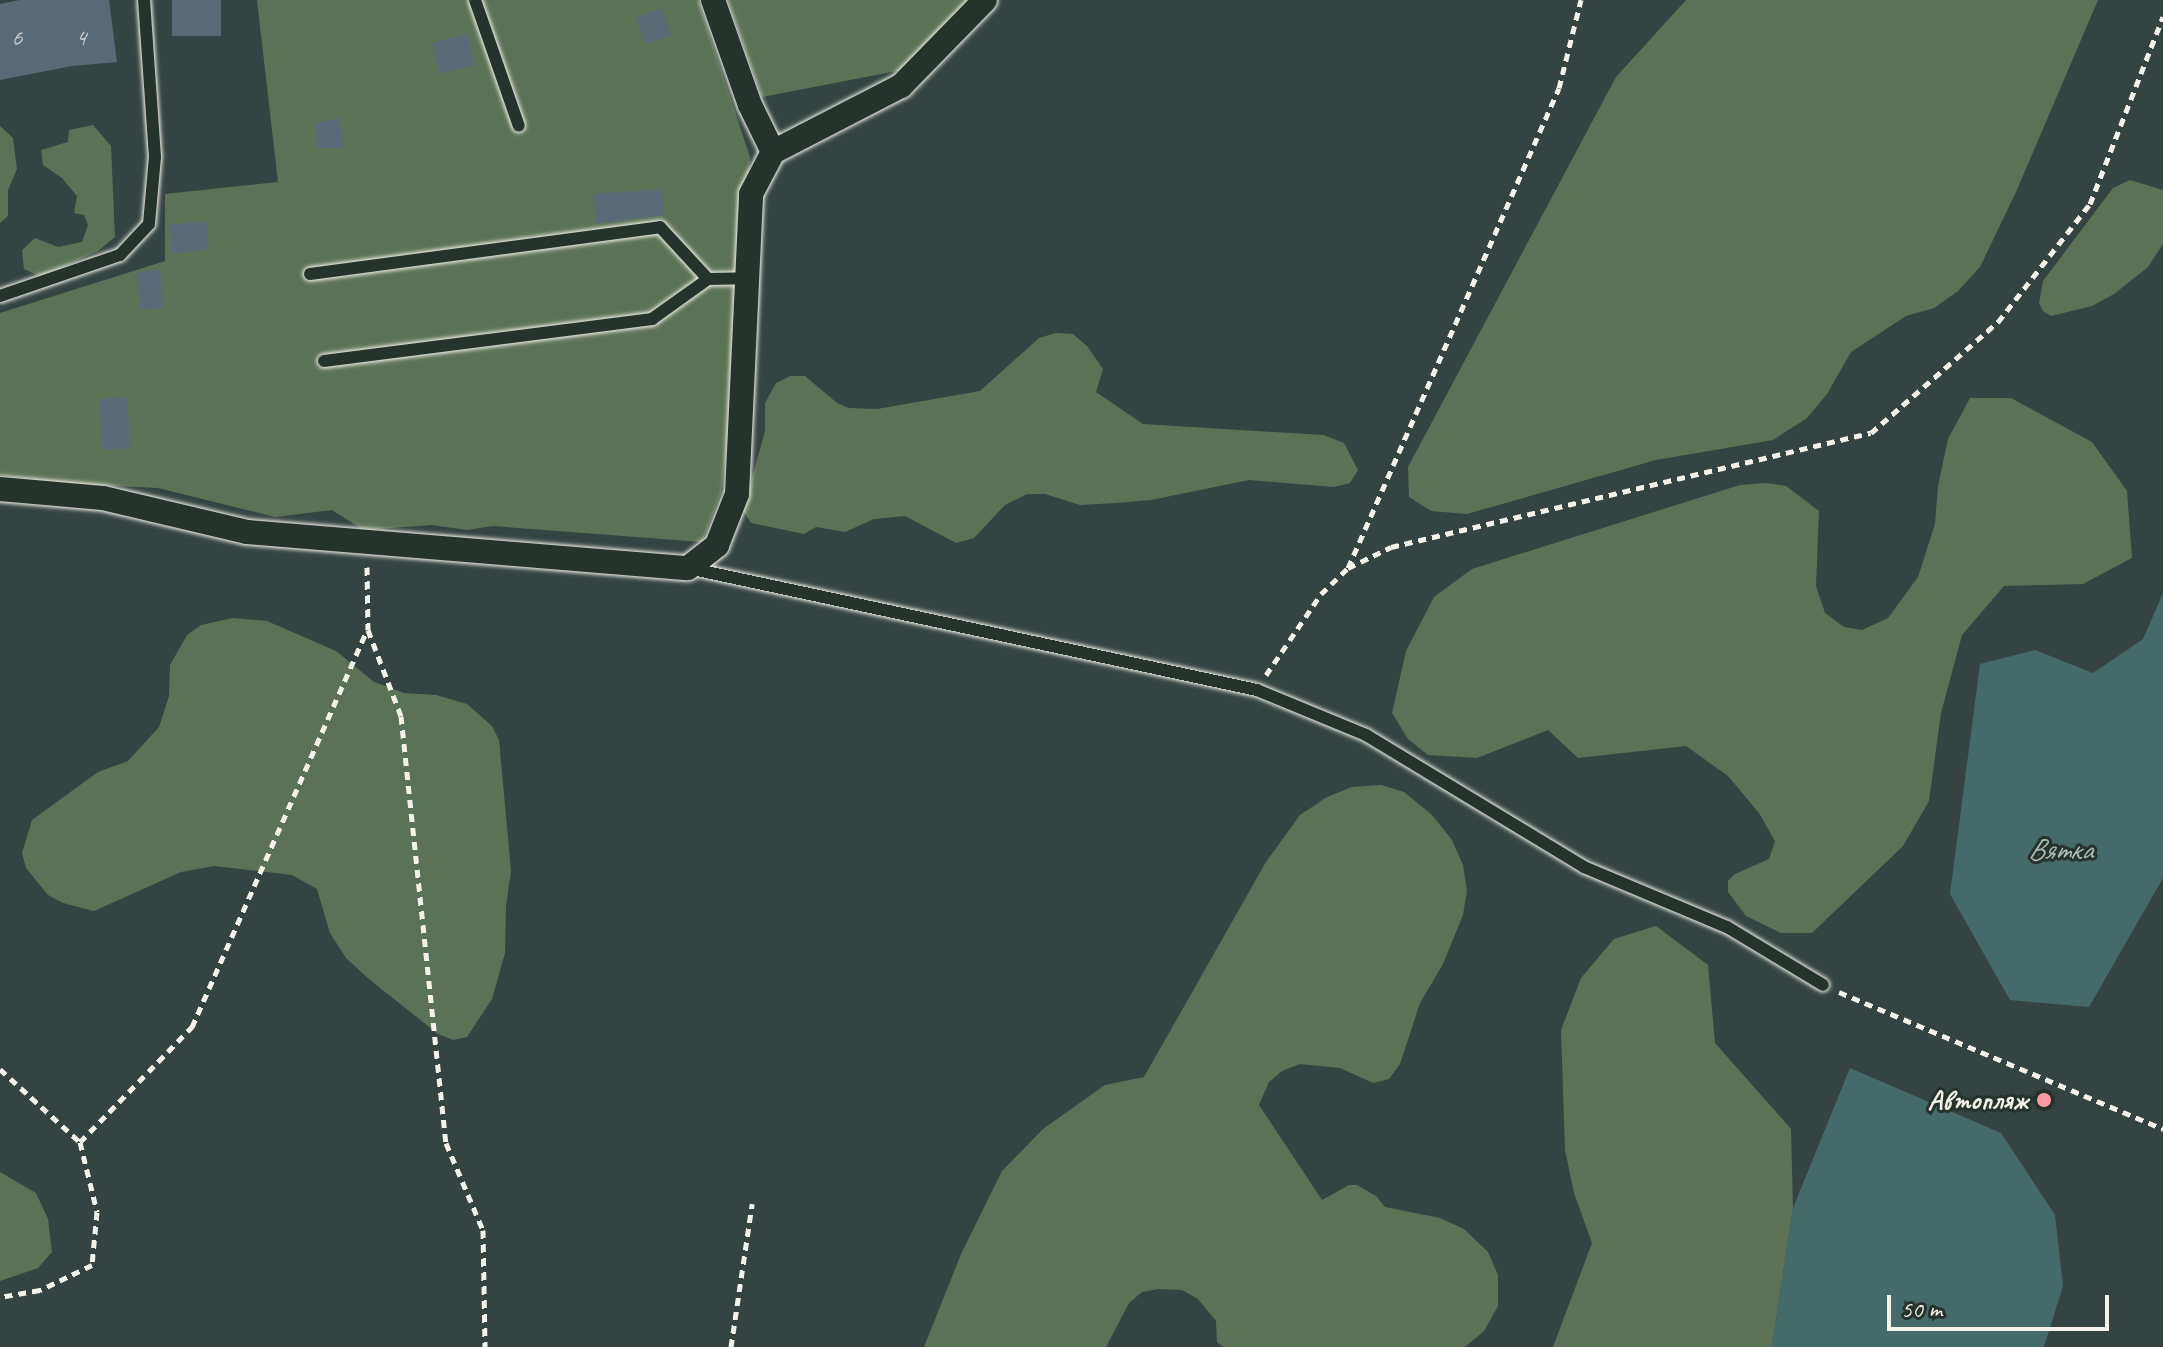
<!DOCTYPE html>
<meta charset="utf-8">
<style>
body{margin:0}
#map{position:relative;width:2163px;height:1347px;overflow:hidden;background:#354443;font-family:Caveat,sans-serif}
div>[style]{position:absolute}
.green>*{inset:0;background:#5c7256}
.water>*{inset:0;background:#456a6a}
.building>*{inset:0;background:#596a76;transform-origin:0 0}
.path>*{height:5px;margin-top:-2.5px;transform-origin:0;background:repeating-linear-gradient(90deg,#f4f1e8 0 8px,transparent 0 14px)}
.roads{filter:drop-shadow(0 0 2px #f4f1e8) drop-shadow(0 0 2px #f4f1e8)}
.lane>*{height:12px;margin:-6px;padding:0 6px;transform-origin:6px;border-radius:6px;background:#26332d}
.street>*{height:24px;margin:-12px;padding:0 12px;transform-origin:12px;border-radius:12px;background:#26332d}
.dots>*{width:22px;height:22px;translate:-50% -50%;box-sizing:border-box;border:4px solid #26332d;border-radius:50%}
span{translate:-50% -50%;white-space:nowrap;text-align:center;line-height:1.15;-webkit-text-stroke:6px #26332d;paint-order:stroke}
.number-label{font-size:24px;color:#cdcfcc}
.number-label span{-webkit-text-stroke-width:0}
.poi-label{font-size:28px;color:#f4f1e8;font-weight:700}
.right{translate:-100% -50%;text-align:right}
.water-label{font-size:30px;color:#aebbb6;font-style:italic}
.scale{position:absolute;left:1887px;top:1295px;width:222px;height:36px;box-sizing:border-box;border:4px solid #f4f1e8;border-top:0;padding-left:10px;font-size:24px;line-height:28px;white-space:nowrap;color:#f4f1e8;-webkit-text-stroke:6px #26332d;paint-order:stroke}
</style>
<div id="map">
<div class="green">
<i style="clip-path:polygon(257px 0,698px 0,750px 157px,747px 278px,721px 493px,702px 542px,493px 526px,467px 530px,432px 525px,363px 530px,332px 510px,275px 517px,158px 488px,73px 484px,0 475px,0 313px,165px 261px,165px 194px,278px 182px)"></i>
<i style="clip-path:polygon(728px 0,972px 0,902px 70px,762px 97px)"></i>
<i style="clip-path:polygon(1686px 0,2098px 0,2016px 192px,1980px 267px,1958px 291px,1934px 308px,1906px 316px,1851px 352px,1827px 394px,1807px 418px,1773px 440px,1656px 460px,1467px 514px,1431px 511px,1409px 497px,1408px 467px,1616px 77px)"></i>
<i style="clip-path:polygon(93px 125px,111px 146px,115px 237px,98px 251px,41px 277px,24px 269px,22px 250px,35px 238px,58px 247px,82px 242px,88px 225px,84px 215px,74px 213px,77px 196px,62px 178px,43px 165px,41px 150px,68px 142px,69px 130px)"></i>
<i style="clip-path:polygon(0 126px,13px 138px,17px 169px,8px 190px,8px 216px,0 223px)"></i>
<i style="clip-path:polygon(2130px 180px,2163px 190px,2163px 244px,2148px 267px,2114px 294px,2092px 306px,2051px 316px,2043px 311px,2039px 303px,2043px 281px,2113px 188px)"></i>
<i style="clip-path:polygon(1056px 333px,1073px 334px,1087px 346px,1103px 369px,1096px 392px,1143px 424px,1323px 435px,1344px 443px,1358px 470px,1350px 483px,1334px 487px,1249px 480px,1151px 500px,1116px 503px,1080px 505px,1045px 494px,1027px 494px,1005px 505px,974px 538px,956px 543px,905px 516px,874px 519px,845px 532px,816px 527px,804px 534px,751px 523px,743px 510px,765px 431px,765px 403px,776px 383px,790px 376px,805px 376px,837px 403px,849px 408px,877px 409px,980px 391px,1039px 338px)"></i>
<i style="clip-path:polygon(1970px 398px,2011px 398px,2092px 442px,2127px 491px,2132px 558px,2083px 584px,2004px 586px,1962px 635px,1941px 713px,1929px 801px,1903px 846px,1812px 933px,1781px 933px,1746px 916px,1728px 892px,1728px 881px,1735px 874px,1769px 859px,1775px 841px,1759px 813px,1728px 776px,1686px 746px,1578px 758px,1548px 730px,1477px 758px,1428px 755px,1408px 739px,1392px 713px,1406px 651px,1434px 597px,1472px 569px,1740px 485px,1766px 483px,1786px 486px,1819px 511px,1816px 586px,1825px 613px,1844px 627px,1862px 630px,1888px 618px,1918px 577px,1935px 524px,1938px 486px,1948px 439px)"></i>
<i style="clip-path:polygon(233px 618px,267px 621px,336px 651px,374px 682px,404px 693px,436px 695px,467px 704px,492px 726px,499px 740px,511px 871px,506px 906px,505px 953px,492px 999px,467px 1037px,453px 1040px,438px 1034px,370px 980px,346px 958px,330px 933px,317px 889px,292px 875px,214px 866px,181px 872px,94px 911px,63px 903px,48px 895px,26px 868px,22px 853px,32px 820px,98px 772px,128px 761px,159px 727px,169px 696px,170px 665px,187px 635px,201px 625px)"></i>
<i style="clip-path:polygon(1381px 785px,1404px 792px,1432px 815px,1452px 840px,1463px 865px,1467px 891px,1463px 915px,1443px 964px,1420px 1003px,1400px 1064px,1389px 1079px,1373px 1083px,1340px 1068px,1300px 1064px,1282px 1071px,1269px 1082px,1259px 1105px,1322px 1200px,1349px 1185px,1357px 1185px,1376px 1196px,1385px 1207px,1440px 1218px,1464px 1229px,1488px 1252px,1498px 1275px,1498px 1306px,1484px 1331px,1465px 1347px,1223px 1347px,1217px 1342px,1216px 1321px,1198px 1299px,1182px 1290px,1158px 1289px,1142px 1292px,1129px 1303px,1106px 1347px,924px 1347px,961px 1254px,1002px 1171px,1043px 1129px,1105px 1085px,1144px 1077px,1266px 862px,1300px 815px,1327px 797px,1352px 787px)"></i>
<i style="clip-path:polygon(1656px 926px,1708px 965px,1715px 1043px,1791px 1129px,1793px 1208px,1772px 1347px,1553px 1347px,1592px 1243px,1574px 1193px,1565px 1150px,1561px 1030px,1581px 978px,1614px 939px)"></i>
<i style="clip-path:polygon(0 1172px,36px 1193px,48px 1219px,52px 1252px,38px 1268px,0 1281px)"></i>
</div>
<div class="water">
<i style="clip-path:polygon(2163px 593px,2163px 878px,2089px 1007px,2010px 1000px,1950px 894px,1980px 664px,2035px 650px,2093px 673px,2143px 639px)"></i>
<i style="clip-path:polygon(1850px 1068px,2001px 1133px,2055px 1215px,2063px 1286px,2044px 1347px,1772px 1347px,1793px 1208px)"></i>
</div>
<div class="building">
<i style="clip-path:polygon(20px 0,109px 0,117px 62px,72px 66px,0 80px,0 4px)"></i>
<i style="left:172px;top:0;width:49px;height:36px"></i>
<i style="left:662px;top:8px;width:29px;height:28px;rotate:70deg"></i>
<i style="left:467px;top:34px;width:32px;height:36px;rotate:76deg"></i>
<i style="clip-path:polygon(340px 118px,343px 148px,317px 148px,315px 123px)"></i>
<i style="clip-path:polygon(661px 189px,665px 215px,596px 224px,593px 194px)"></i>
<i style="left:206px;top:221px;width:29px;height:37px;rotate:84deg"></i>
<i style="left:160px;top:270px;width:38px;height:23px;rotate:85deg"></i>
<i style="left:127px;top:397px;width:51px;height:28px;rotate:86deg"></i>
</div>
<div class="path">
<i style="left:367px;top:567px;width:63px;rotate:89.1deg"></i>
<i style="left:368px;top:630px;width:92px;rotate:69deg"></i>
<i style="left:401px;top:716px;width:429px;rotate:84deg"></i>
<i style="left:446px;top:1143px;width:95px;rotate:67deg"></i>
<i style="left:483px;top:1230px;width:117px;rotate:89deg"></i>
<i style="left:1348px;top:568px;width:524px;rotate:-66.27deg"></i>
<i style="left:1559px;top:88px;width:91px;rotate:-76deg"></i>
<i style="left:1266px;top:675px;width:98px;rotate:-55.8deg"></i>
<i style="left:1321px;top:594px;width:37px;rotate:-44deg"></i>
<i style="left:1348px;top:568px;width:48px;rotate:-26deg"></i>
<i style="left:1391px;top:547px;width:493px;rotate:-13.4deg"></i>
<i style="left:1871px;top:433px;width:169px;rotate:-41.2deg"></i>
<i style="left:1998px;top:322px;width:150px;rotate:-52.1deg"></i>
<i style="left:2090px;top:204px;width:201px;rotate:-68.7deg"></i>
<i style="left:1839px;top:992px;width:352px;rotate:22.9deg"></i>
<i style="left:0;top:1069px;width:108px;rotate:42.4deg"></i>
<i style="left:80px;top:1142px;width:72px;rotate:76.3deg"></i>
<i style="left:97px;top:1212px;width:53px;rotate:95.4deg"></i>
<i style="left:92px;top:1265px;width:58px;rotate:154.3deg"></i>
<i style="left:40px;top:1290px;width:41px;rotate:170.1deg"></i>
<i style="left:80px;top:1142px;width:161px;rotate:-45.8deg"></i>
<i style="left:192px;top:1027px;width:433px;rotate:-66.2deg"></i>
<i style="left:731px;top:1347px;width:145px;rotate:-81.6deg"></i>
</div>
<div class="roads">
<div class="lane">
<i style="left:475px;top:0;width:133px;rotate:70.8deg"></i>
<i style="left:310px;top:274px;width:353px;rotate:-7.6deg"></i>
<i style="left:660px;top:227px;width:71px;rotate:47.3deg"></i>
<i style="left:0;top:296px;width:127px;rotate:-18.9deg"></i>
<i style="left:120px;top:255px;width:42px;rotate:-46.9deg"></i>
<i style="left:149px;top:224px;width:67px;rotate:-84.9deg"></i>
<i style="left:155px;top:157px;width:157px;rotate:-94deg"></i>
<i style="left:324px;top:361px;width:331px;rotate:-7.3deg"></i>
<i style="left:652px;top:319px;width:69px;rotate:-35.5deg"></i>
<i style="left:708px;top:279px;width:39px;rotate:-1deg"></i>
<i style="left:688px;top:568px;width:582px;rotate:12.1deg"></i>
<i style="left:1257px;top:690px;width:118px;rotate:22.4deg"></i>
<i style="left:1366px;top:735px;width:255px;rotate:31.2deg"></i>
<i style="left:1584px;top:867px;width:155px;rotate:22.8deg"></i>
<i style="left:1727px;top:927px;width:112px;rotate:31.1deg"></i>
</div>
<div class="street">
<i style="left:713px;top:0;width:111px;rotate:70.6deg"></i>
<i style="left:750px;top:105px;width:52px;rotate:63.9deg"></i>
<i style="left:0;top:489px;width:103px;rotate:5deg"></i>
<i style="left:103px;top:498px;width:148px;rotate:13.3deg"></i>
<i style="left:247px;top:532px;width:442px;rotate:4.7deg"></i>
<i style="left:688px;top:568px;width:37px;rotate:-38deg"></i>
<i style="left:717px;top:545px;width:55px;rotate:-68.6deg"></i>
<i style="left:737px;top:494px;width:300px;rotate:-87.3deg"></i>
<i style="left:751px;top:194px;width:47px;rotate:-62.4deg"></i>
<i style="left:773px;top:152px;width:144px;rotate:-27.3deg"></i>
<i style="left:901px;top:86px;width:120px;rotate:-45.7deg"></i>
</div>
</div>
<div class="dots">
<i style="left:2044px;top:1100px;background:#ff9aa2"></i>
</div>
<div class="number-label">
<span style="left:17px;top:38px">6</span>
<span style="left:81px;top:38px">4</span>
</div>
<div class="poi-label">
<span class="right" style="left:2028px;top:1100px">Автопляж</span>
</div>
<div class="water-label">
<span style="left:2060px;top:849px">Вятка</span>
</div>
<div class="scale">50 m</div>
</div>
